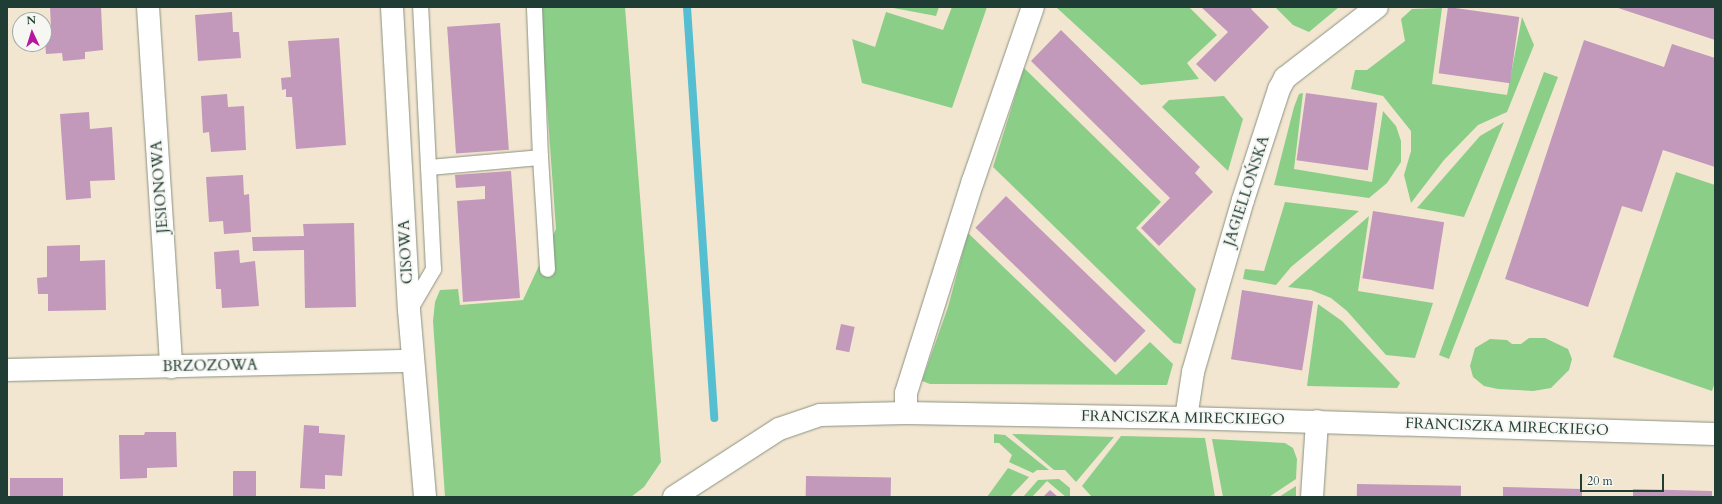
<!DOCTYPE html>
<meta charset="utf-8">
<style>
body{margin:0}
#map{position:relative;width:1722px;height:504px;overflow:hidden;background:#f3e6d0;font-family:Cardo,serif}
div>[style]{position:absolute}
.green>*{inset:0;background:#8ace88}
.stream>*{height:8px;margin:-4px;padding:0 4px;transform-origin:4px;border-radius:4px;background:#55bfd1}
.building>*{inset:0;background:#c298bb;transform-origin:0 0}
.roads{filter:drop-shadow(0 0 1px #899282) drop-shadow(0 0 1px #899282)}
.service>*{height:15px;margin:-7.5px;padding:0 7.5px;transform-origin:7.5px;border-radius:7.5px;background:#fff}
.minor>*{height:22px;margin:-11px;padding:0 11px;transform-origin:11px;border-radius:11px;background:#fff}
.tertiary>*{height:22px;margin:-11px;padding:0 11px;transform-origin:11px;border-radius:11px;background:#fff}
span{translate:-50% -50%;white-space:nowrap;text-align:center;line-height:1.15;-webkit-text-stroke:4px #f6f6f2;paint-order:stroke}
.street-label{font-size:15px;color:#1f3d34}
.frame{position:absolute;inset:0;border:8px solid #1f3d34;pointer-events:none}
.north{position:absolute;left:12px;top:12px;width:40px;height:40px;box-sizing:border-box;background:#f6f6f2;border:1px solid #a0aca6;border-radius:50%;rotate:356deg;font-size:11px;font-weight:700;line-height:16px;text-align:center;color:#1f3d34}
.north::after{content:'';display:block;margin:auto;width:14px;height:18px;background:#b5179e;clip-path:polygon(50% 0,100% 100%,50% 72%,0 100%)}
.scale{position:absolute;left:1580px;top:474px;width:84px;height:18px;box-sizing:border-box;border:2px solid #1f3d34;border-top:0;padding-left:5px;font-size:12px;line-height:14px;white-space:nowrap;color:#1f3d34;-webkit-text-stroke:3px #f6f6f2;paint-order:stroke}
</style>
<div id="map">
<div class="green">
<i style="clip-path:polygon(540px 7px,625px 7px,661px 462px,644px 487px,631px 497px,445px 497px,433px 321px,435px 302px,440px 290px,458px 289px,460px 305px,523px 300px,556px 229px)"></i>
<i style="clip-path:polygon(888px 7px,939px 7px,936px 16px)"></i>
<i style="clip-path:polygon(952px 7px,987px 7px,952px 108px,862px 83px,852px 39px,875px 47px,886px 12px,943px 30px)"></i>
<i style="clip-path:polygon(1056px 7px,1189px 7px,1217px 35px,1187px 63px,1199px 79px,1141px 85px)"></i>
<i style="clip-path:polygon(1275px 7px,1339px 7px,1309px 32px,1293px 25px)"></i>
<i style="clip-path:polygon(1442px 8px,1432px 84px,1507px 95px,1522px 17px,1534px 45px,1507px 112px,1478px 125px,1444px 160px,1411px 203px,1404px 175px,1411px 151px,1411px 131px,1383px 96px,1351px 89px,1355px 70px,1367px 70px,1405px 41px,1401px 19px,1412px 9px)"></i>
<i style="clip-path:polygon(1024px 68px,1161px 202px,1136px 228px,1196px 289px,1181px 344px,1174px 343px,993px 167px)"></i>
<i style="clip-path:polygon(1544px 72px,1558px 77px,1449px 359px,1439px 355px)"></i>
<i style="clip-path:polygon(1303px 93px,1294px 169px,1372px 182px,1383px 111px,1396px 126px,1401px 141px,1401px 162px,1387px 183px,1369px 198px,1274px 185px,1294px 107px,1299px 94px)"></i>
<i style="clip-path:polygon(1224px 96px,1243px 119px,1228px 171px,1162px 107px,1169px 100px)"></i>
<i style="clip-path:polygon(1504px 122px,1464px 217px,1417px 208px,1480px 136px)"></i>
<i style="clip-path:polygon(1676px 172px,1715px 185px,1715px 382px,1712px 391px,1613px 357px)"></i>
<i style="clip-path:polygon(1285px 202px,1359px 211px,1291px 267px,1276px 285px,1243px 279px,1245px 269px,1264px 271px)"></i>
<i style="clip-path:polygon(1369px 216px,1358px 291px,1433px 303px,1415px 358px,1386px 355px,1347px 311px,1331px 298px,1311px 290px,1288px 287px)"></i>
<i style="clip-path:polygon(968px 233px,1116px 375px,1150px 342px,1173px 364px,1167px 385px,930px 384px,922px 381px,948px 307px)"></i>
<i style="clip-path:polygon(1318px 304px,1342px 321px,1400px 383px,1397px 388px,1307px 386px)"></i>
<i style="clip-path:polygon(1529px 338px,1545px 338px,1568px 349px,1572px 359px,1569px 370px,1551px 388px,1533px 391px,1498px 389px,1484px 386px,1473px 377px,1470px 366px,1475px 348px,1490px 339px,1507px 340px,1512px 344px,1521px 344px)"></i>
<i style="clip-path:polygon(994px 434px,1005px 435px,1049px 470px,1037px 470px,1033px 473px,1009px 462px,1012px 455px,999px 443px,994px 443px)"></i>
<i style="clip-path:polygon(1012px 434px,1114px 437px,1076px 482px,1065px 470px,1054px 470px)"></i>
<i style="clip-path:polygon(1121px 436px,1205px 438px,1215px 497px,1092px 497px,1082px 486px)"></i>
<i style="clip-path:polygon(1212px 439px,1285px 443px,1293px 448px,1297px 459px,1296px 479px,1269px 497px,1223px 497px)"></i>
<i style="clip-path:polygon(1008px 468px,1029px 477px,1010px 497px,987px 497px)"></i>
<i style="clip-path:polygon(1059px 479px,1070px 488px,1070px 497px,1066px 497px,1047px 481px,1032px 497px,1023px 497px,1038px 480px)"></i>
<i style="clip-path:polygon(1296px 486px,1296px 497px,1279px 497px)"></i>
</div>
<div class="stream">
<i style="left:687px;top:7px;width:412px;rotate:86.2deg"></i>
</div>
<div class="building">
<i style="clip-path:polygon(50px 7px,101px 7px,103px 50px,85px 52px,85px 59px,63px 61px,62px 53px,46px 54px,44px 28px,51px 28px)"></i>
<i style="clip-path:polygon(1201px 7px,1253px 7px,1251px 9px,1269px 27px,1215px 82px,1196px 64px,1228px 32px)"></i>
<i style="left:1448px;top:7px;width:72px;height:67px;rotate:8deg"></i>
<i style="clip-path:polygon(1615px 7px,1715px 7px,1715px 40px)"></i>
<i style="clip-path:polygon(232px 12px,233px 32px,239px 32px,241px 58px,198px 61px,195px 15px)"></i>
<i style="left:500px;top:23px;width:127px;height:53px;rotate:86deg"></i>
<i style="clip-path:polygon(1061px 30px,1200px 167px,1195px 173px,1213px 192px,1159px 246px,1141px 228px,1170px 198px,1031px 61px)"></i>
<i style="clip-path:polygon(339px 38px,346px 145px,296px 149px,292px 97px,286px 97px,286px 89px,282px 90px,281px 78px,291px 77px,288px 41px)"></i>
<i style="clip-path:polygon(1584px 40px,1664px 67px,1672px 44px,1715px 58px,1715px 167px,1663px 150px,1642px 212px,1622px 206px,1588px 307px,1505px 279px)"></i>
<i style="left:1306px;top:93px;width:72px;height:68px;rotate:8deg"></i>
<i style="clip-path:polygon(227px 94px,228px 107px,244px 106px,246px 150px,211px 152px,209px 132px,203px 133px,201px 96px)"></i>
<i style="clip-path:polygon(89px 112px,90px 129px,112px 127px,115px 180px,90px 181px,91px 198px,66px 200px,60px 114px)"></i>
<i style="clip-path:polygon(511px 171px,520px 298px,463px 302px,457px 201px,485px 199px,485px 186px,456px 188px,455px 175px)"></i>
<i style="clip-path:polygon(243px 175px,244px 195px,249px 194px,251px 232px,224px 234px,223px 221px,209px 222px,206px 177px)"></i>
<i style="left:1006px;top:196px;width:194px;height:44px;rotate:44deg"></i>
<i style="left:1373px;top:211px;width:72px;height:68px;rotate:9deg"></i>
<i style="clip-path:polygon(354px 223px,356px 307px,305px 308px,304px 250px,253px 251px,252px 237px,304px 236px,303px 224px)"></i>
<i style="clip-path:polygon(80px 245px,80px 261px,105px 260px,106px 310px,48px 311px,48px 294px,38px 294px,37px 278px,47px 277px,47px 246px)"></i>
<i style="clip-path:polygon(239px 250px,240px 263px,255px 261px,259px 306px,222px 308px,221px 289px,216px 289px,214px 252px)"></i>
<i style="left:1242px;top:290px;width:72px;height:70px;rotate:9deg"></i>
<i style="left:841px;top:324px;width:14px;height:26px;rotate:12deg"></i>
<i style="clip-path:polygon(304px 425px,319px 426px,319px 433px,345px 435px,342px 476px,325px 475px,325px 489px,300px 488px)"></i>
<i style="clip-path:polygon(145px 432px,176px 432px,177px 467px,147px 468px,147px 478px,120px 479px,119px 435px,144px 435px)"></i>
<i style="left:256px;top:471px;width:26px;height:23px;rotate:90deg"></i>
<i style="left:806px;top:476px;width:85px;height:21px;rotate:1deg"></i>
<i style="left:10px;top:478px;width:53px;height:19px"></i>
<i style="left:1357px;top:484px;width:104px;height:13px;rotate:1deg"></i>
<i style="clip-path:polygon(1503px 487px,1582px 489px,1582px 497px,1503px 497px)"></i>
<i style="clip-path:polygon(1633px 489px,1712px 491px,1712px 497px,1633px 497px)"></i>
<i style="clip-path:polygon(1050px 490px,1058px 497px,1043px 497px)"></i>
</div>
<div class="roads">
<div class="service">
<i style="left:540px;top:157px;width:112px;rotate:86.4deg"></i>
<i style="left:428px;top:167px;width:112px;rotate:-5.1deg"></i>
<i style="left:540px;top:157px;width:150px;rotate:-92.3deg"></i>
<i style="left:409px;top:310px;width:48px;rotate:-59.7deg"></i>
<i style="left:433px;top:269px;width:262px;rotate:-92.8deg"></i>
</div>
<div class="minor">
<i style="left:148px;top:7px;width:361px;rotate:86.3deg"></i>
<i style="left:392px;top:7px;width:303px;rotate:86.8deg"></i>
<i style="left:409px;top:310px;width:188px;rotate:85.1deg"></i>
<i style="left:7px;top:370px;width:406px;rotate:-1.3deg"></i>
<i style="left:906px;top:413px;width:20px;rotate:-90deg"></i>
<i style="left:906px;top:393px;width:222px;rotate:-72.5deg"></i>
<i style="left:973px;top:181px;width:184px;rotate:-71deg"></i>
<i style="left:1186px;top:418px;width:47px;rotate:-81.3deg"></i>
<i style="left:1193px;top:372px;width:179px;rotate:-73.8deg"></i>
<i style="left:1243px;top:200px;width:117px;rotate:-72deg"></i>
<i style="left:1279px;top:89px;width:13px;rotate:-61deg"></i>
<i style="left:1285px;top:78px;width:116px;rotate:-37.7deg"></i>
<i style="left:1312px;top:497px;width:76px;rotate:-86.2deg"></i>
</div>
<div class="tertiary">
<i style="left:674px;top:497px;width:125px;rotate:-32.9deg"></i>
<i style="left:779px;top:429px;width:43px;rotate:-18.9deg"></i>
<i style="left:820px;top:415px;width:86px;rotate:-1.3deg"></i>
<i style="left:906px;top:413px;width:280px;rotate:1deg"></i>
<i style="left:1186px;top:418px;width:529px;rotate:1.73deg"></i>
</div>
</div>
<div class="street-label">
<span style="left:160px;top:187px;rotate:-94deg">JESIONOWA</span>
<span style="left:1247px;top:191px;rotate:-72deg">JAGIELLOŃSKA</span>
<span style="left:406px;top:252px;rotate:-93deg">CISOWA</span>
<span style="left:210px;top:366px;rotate:-1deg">BRZOZOWA</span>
<span style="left:1183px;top:418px;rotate:1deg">FRANCISZKA MIRECKIEGO</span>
<span style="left:1507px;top:427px;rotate:2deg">FRANCISZKA MIRECKIEGO</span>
</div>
<div class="frame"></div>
<div class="north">N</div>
<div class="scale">20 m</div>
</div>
